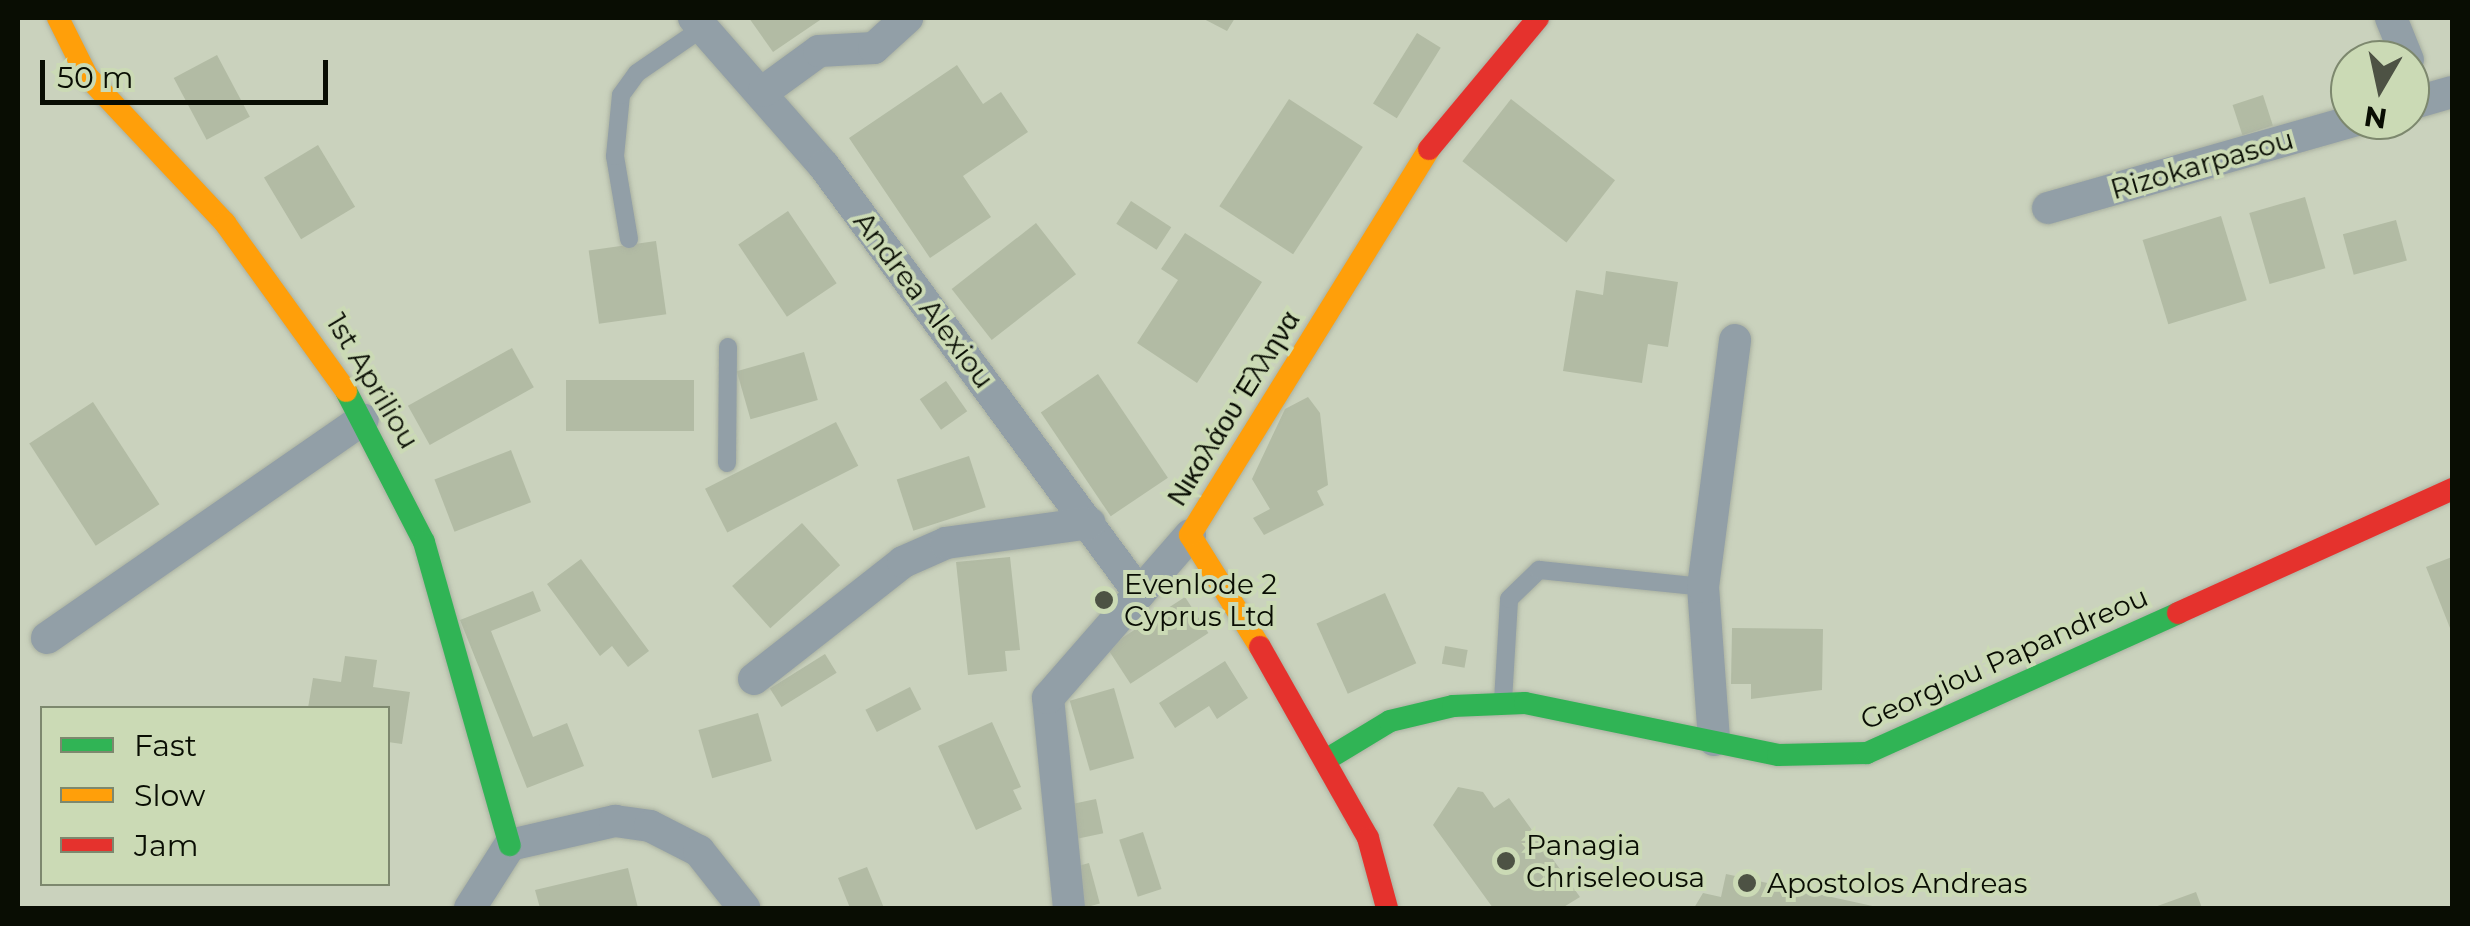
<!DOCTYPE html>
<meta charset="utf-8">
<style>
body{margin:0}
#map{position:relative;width:2470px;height:926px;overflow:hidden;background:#cad2bd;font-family:Montserrat,sans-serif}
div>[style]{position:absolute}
.building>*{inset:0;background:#b2bba4;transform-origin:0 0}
.roads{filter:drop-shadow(0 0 2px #aab1a1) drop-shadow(0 0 2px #aab1a1)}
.lane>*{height:18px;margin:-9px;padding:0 9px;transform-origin:9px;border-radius:9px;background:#929fa7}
.street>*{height:32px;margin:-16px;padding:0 16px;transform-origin:16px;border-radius:16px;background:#929fa7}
.fast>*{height:22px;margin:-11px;padding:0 11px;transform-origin:11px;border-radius:11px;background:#30b455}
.slow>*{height:22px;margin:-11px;padding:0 11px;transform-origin:11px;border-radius:11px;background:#ff9f0a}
.jam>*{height:22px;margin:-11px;padding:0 11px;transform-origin:11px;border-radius:11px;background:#e5322d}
.dots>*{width:28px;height:28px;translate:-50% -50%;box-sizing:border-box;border:5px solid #cbdab5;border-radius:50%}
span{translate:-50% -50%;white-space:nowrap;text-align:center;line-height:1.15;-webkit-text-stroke:8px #cbdab5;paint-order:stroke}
.street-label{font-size:28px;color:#090d03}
.poi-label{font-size:28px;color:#090d03}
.left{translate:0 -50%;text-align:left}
.frame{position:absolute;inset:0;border:20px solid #090d03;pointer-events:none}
.legend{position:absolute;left:40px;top:706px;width:350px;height:180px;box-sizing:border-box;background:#cbdab5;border:2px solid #7d886e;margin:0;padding:12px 18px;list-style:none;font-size:30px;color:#090d03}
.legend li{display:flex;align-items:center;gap:20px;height:50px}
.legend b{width:50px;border:2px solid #7d886e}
.north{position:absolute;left:2330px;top:40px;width:100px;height:100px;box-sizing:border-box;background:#cbdab5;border:2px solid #7d886e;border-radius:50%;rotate:189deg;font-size:28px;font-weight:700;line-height:40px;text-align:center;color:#090d03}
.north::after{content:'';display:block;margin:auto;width:35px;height:45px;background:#4d5244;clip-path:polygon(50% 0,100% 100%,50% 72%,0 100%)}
.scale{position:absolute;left:40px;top:60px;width:288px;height:45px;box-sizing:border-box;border:5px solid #090d03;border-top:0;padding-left:12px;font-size:30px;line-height:35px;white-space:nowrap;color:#090d03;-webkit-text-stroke:8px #cbdab5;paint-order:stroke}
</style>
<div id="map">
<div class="building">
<i style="clip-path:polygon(749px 18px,823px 18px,773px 52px)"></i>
<i style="clip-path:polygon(1202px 18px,1235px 18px,1227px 31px)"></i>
<i style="left:1417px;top:33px;width:28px;height:83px;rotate:32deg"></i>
<i style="left:217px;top:55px;width:70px;height:49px;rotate:62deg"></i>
<i style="clip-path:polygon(957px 65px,983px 104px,1001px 92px,1028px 132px,963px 176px,991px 217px,930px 258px,849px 138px)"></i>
<i style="left:2263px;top:95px;width:32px;height:32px;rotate:72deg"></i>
<i style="left:1289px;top:99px;width:88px;height:128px;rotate:33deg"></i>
<i style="left:1511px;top:99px;width:132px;height:79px;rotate:38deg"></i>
<i style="left:318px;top:145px;width:72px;height:63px;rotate:59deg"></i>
<i style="left:2305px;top:197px;width:74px;height:58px;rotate:74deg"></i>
<i style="left:1131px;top:201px;width:48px;height:27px;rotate:33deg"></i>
<i style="left:788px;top:211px;width:87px;height:60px;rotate:56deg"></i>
<i style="left:2221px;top:216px;width:88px;height:82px;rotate:73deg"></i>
<i style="left:2396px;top:220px;width:42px;height:55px;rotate:75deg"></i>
<i style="left:1036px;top:223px;width:65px;height:107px;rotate:52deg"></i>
<i style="clip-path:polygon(1185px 233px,1262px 282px,1197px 383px,1137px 343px,1178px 280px,1161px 269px)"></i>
<i style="left:656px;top:241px;width:74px;height:68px;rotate:82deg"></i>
<i style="clip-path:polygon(1606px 271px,1678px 282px,1668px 347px,1648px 344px,1642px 383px,1563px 371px,1576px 290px,1603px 295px)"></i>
<i style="left:512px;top:348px;width:45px;height:119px;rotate:61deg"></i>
<i style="left:804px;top:352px;width:50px;height:70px;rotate:74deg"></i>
<i style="left:1098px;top:374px;width:125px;height:69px;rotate:56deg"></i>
<i style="left:566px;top:380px;width:128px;height:51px"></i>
<i style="left:946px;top:381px;width:37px;height:32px;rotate:55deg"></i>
<i style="clip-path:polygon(1308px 397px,1320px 413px,1328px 485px,1317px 491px,1324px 505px,1264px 535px,1253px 518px,1270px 509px,1252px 479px,1285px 409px)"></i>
<i style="left:93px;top:402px;width:122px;height:76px;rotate:57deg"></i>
<i style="left:836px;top:422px;width:49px;height:147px;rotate:63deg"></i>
<i style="left:511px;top:450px;width:56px;height:82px;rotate:69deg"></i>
<i style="left:969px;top:456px;width:54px;height:76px;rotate:72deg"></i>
<i style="left:802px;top:523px;width:57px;height:94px;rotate:48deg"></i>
<i style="clip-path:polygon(1010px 557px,1020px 650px,1005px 651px,1007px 671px,968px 675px,956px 562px)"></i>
<i style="clip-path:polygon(2452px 557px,2452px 627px,2450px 628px,2426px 567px)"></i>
<i style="clip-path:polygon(581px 559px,649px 651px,628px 667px,612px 646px,600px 656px,547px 584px)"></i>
<i style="clip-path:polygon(533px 591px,541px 611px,491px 631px,533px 737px,567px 723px,584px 766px,527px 788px,460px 620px)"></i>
<i style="left:1385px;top:593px;width:77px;height:75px;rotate:66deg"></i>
<i style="left:1185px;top:597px;width:43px;height:93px;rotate:57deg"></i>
<i style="clip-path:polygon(1732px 628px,1823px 629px,1822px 690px,1751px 699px,1751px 684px,1731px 684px)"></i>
<i style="left:1445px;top:646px;width:23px;height:18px;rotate:10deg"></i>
<i style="left:825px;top:654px;width:22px;height:65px;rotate:58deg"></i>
<i style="clip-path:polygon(345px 656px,377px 660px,373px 687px,410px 692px,402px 744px,388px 742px,388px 708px,308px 708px,313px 678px,341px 682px)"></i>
<i style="clip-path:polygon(1225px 661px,1248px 698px,1217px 719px,1209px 706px,1175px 728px,1159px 703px)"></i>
<i style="left:910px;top:687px;width:25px;height:50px;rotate:63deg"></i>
<i style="left:1114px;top:688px;width:73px;height:46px;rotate:74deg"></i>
<i style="left:758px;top:713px;width:50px;height:62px;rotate:74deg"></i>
<i style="clip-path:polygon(992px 722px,1021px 787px,1013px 790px,1022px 809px,976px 830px,938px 746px)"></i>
<i style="clip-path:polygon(1458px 787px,1483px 792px,1494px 808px,1509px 798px,1580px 897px,1562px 908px,1493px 908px,1433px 825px)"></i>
<i style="left:1096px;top:799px;width:35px;height:29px;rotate:78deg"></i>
<i style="left:1143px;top:832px;width:60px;height:25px;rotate:72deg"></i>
<i style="left:1089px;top:863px;width:42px;height:19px;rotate:75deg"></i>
<i style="clip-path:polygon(867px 867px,884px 908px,850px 908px,838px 878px)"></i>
<i style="clip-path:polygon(628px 868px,638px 908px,540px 908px,535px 890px)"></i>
<i style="clip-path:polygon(1726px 874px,1877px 907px,1876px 908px,1694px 908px,1703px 893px,1721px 897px)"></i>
<i style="clip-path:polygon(2196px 892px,2202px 908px,2152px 908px)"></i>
</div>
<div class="roads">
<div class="lane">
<i style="left:629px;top:239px;width:84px;rotate:-99.6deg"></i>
<i style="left:615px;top:156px;width:61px;rotate:-84.4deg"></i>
<i style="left:621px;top:95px;width:27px;rotate:-54deg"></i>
<i style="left:637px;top:73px;width:81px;rotate:-34.5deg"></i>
<i style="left:727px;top:463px;width:116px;rotate:-89.5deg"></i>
<i style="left:1503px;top:701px;width:102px;rotate:-86.6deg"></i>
<i style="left:1509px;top:599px;width:42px;rotate:-44deg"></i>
<i style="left:1539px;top:570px;width:165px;rotate:5.9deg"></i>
</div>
<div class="street">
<i style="left:694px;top:18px;width:197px;rotate:48.7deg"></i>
<i style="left:824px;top:166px;width:531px;rotate:53.58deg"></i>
<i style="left:2391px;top:18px;width:45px;rotate:68deg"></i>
<i style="left:764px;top:91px;width:68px;rotate:-36deg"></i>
<i style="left:819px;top:51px;width:55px;rotate:-3.1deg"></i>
<i style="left:874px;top:48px;width:45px;rotate:-42.3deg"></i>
<i style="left:2410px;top:104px;width:44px;rotate:-15.9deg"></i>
<i style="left:2048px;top:208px;width:320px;rotate:-15.9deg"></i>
<i style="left:47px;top:638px;width:384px;rotate:-34.7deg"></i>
<i style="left:754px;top:679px;width:189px;rotate:-38.1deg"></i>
<i style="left:903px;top:562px;width:47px;rotate:-23.8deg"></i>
<i style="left:946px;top:543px;width:145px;rotate:-7.9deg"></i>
<i style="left:1714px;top:740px;width:153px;rotate:-94.1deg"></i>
<i style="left:1703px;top:587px;width:249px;rotate:-82.6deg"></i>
<i style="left:470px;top:908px;width:75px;rotate:-57.6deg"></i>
<i style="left:510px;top:845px;width:108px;rotate:-12.9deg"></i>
<i style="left:615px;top:821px;width:35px;rotate:8deg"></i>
<i style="left:650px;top:826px;width:55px;rotate:27deg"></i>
<i style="left:699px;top:851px;width:73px;rotate:51.7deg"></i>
<i style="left:1069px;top:908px;width:211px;rotate:-95.7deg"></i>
<i style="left:1048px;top:698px;width:216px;rotate:-48.9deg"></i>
</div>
<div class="fast">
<i style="left:346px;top:391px;width:170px;rotate:62.7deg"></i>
<i style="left:424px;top:542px;width:315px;rotate:74.2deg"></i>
<i style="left:1329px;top:758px;width:71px;rotate:-31.2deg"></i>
<i style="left:1390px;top:721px;width:65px;rotate:-13.4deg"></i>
<i style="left:1453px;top:706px;width:72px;rotate:-2.4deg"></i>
<i style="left:1525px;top:703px;width:258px;rotate:11.6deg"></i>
<i style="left:1778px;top:755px;width:89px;rotate:-1.3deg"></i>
<i style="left:1867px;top:753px;width:341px;rotate:-24.2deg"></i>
</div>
<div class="slow">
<i style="left:58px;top:18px;width:65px;rotate:63.4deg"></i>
<i style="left:87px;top:76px;width:202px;rotate:46.8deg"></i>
<i style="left:225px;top:223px;width:207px;rotate:54.2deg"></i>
<i style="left:1260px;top:647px;width:132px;rotate:-122deg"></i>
<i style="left:1190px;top:535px;width:454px;rotate:-58.2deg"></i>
</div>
<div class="jam">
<i style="left:1429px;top:149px;width:170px;rotate:-50.2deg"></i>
<i style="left:2178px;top:613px;width:301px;rotate:-24.3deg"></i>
<i style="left:1260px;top:647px;width:219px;rotate:60.5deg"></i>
<i style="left:1368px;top:838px;width:73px;rotate:74.8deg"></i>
</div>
</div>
<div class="dots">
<i style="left:1104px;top:600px;background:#4d5244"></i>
<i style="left:1506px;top:861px;background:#4d5244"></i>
<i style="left:1747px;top:883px;background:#4d5244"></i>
</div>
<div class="street-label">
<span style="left:2202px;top:164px;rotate:-16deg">Rizokarpasou</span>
<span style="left:924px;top:300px;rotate:53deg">Andrea Alexiou</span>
<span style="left:373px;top:381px;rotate:59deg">1st Apriliou</span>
<span style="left:1233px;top:408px;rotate:-58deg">Νικολάου Έλληνα</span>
<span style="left:2004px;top:658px;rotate:-24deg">Georgiou Papandreou</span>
</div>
<div class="poi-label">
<span class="left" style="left:1124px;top:600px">Evenlode 2<br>Cyprus Ltd</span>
<span class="left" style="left:1526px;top:861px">Panagia<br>Chriseleousa</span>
<span class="left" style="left:1767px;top:883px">Apostolos Andreas</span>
</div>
<div class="frame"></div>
<ul class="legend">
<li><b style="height:12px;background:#30b455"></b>Fast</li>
<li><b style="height:12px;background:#ff9f0a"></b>Slow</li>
<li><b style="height:12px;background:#e5322d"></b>Jam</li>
</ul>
<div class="north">N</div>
<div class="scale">50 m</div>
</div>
